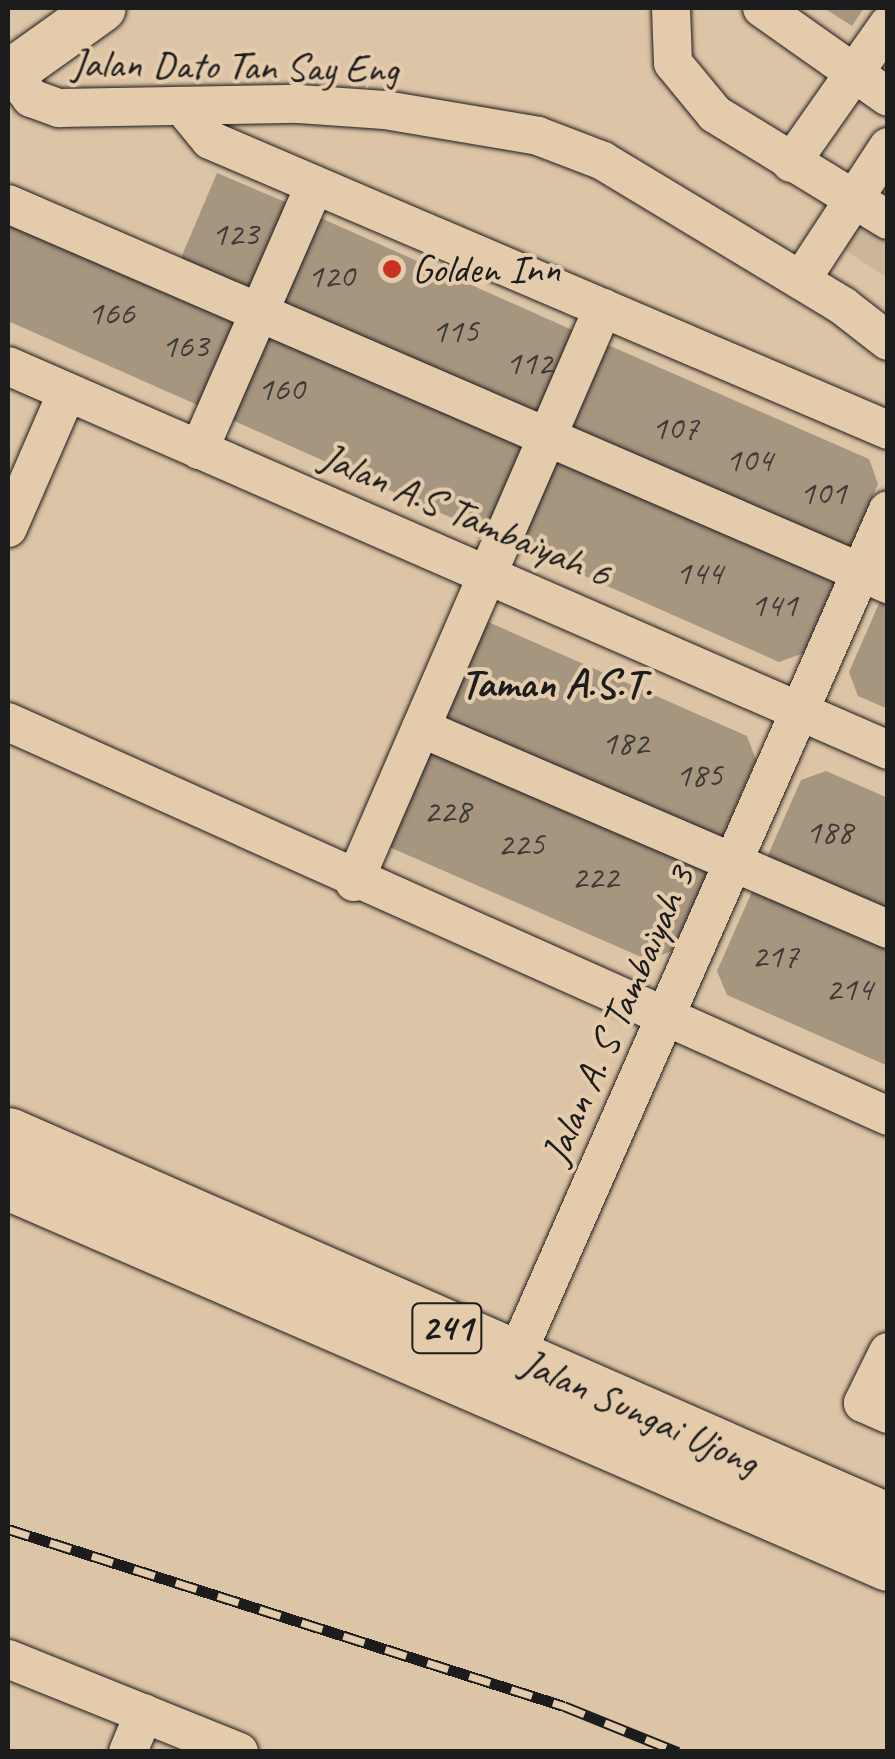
<!DOCTYPE html>
<style>
body{margin:0}
#map{position:relative;width:895px;height:1759px;overflow:hidden;background:#dcc4a6;font-family:Caveat,sans-serif}
div>[style]{position:absolute}
.built>*{inset:0;background:#ccb69a}
.building>*{inset:0;background:#a6957f;transform-origin:0 0}
.roads{filter:drop-shadow(0 0 2px #1c1c1c) drop-shadow(0 0 2px #1c1c1c)}
.minor>*{height:38px;margin:-19px;padding:0 19px;transform-origin:19px;border-radius:19px;background:#e4cbac}
.major>*{height:48px;margin:-24px;padding:0 24px;transform-origin:24px;border-radius:24px;background:#e4cbac}
.highway>*{height:55px;margin:-27.5px;padding:0 27.5px;transform-origin:27.5px;border-radius:27.5px;background:#e4cbac}
.rail>*{height:11px;margin-top:-5.5px;transform-origin:0;background:repeating-linear-gradient(90deg,#e4cbac 0 22px,#1c1c1c 0 44px);box-sizing:border-box;border-block:2px solid #1c1c1c}
.dots>*{width:28px;height:28px;translate:-50% -50%;box-sizing:border-box;border:5px solid #e4cbac;border-radius:50%}
span{translate:-50% -50%;white-space:nowrap;text-align:center;line-height:1.15;-webkit-text-stroke:8px #e4cbac;paint-order:stroke}
.number-label{font-size:35px;color:#3e3a35}
.number-label span{-webkit-text-stroke-width:0}
.shield-label span{padding:2px 8px;background:#e4cbac;border:2px solid;border-radius:8px;-webkit-text-stroke-width:0}
.shield-label{font-size:38px;color:#1c1c1c;font-weight:700}
.street-label{font-size:40px;color:#1c1c1c}
.poi-label{font-size:40px;color:#1c1c1c}
.left{translate:0 -50%;text-align:left}
.neighbourhood-label{font-size:42px;color:#1c1c1c;font-weight:700}
.frame{position:absolute;inset:0;border:10px solid #1c1c1c;pointer-events:none}
</style>
<div id="map">
<div class="built">
<i style="clip-path:polygon(887px 128px,887px 278px,815px 230px)"></i>
</div>
<div class="building">
<i style="clip-path:polygon(824px 8px,864px 8px,852px 26px)"></i>
<i style="left:217px;top:173px;width:82px;height:97px;rotate:23deg"></i>
<i style="clip-path:polygon(8px 214px,242px 317px,202px 407px,8px 321px)"></i>
<i style="left:314px;top:215px;width:297px;height:98px;rotate:24deg"></i>
<i style="left:264px;top:327px;width:297px;height:98px;rotate:24deg"></i>
<i style="clip-path:polygon(608px 345px,869px 459px,878px 484px,846px 557px,569px 435px)"></i>
<i style="clip-path:polygon(559px 457px,836px 579px,804px 653px,779px 662px,519px 547px)"></i>
<i style="clip-path:polygon(881px 599px,888px 602px,888px 709px,858px 696px,849px 672px)"></i>
<i style="clip-path:polygon(486px 621px,747px 736px,756px 760px,719px 845px,442px 722px)"></i>
<i style="clip-path:polygon(432px 745px,710px 867px,672px 951px,648px 960px,387px 846px)"></i>
<i style="clip-path:polygon(826px 771px,888px 798px,888px 919px,764px 864px,801px 780px)"></i>
<i style="clip-path:polygon(754px 887px,888px 945px,888px 1066px,727px 995px,717px 971px)"></i>
</div>
<div class="roads">
<div class="minor">
<i style="left:671px;top:8px;width:55px;rotate:87.9deg"></i>
<i style="left:673px;top:63px;width:66px;rotate:50.5deg"></i>
<i style="left:715px;top:114px;width:203px;rotate:31.5deg"></i>
<i style="left:762px;top:8px;width:154px;rotate:35.2deg"></i>
<i style="left:12px;top:72px;width:32px;rotate:54deg"></i>
<i style="left:31px;top:98px;width:30px;rotate:20deg"></i>
<i style="left:59px;top:108px;width:240px;rotate:-1deg"></i>
<i style="left:299px;top:104px;width:86px;rotate:4deg"></i>
<i style="left:385px;top:110px;width:155px;rotate:9.6deg"></i>
<i style="left:538px;top:136px;width:70px;rotate:21deg"></i>
<i style="left:603px;top:161px;width:280px;rotate:31.1deg"></i>
<i style="left:843px;top:306px;width:57px;rotate:37.9deg"></i>
<i style="left:182px;top:106px;width:44px;rotate:50.5deg"></i>
<i style="left:210px;top:140px;width:737px;rotate:23.16deg"></i>
<i style="left:791px;top:163px;width:169px;rotate:-54.9deg"></i>
<i style="left:8px;top:204px;width:959px;rotate:23.36deg"></i>
<i style="left:801px;top:280px;width:159px;rotate:-56.8deg"></i>
<i style="left:8px;top:366px;width:960px;rotate:23.57deg"></i>
<i style="left:199px;top:450px;width:289px;rotate:-66.4deg"></i>
<i style="left:8px;top:528px;width:148px;rotate:-66.5deg"></i>
<i style="left:8px;top:722px;width:964px;rotate:24.12deg"></i>
<i style="left:421px;top:728px;width:508px;rotate:23.29deg"></i>
<i style="left:354px;top:882px;width:626px;rotate:-66.55deg"></i>
<i style="left:888px;top:1352px;width:57px;rotate:116.1deg"></i>
<i style="left:863px;top:1403px;width:27px;rotate:24deg"></i>
<i style="left:515px;top:1358px;width:926px;rotate:-66.26deg"></i>
<i style="left:8px;top:1659px;width:249px;rotate:21.9deg"></i>
<i style="left:128px;top:1752px;width:42px;rotate:-67.7deg"></i>
</div>
<div class="major">
<i style="left:8px;top:75px;width:115px;rotate:-35.5deg"></i>
</div>
<div class="highway">
<i style="left:8px;top:1135px;width:961px;rotate:23.68deg"></i>
<i style="left:8px;top:1182px;width:959px;rotate:23.41deg"></i>
</div>
</div>
<div class="rail">
<i style="left:8px;top:1529px;width:583px;rotate:17.66deg"></i>
<i style="left:564px;top:1706px;width:123px;rotate:22deg"></i>
</div>
<div class="dots">
<i style="left:392px;top:269px;background:#c8321e"></i>
</div>
<div class="number-label">
<span style="left:235px;top:234px">123</span>
<span style="left:331px;top:276px">120</span>
<span style="left:111px;top:313px">166</span>
<span style="left:455px;top:331px">115</span>
<span style="left:185px;top:346px">163</span>
<span style="left:529px;top:363px">112</span>
<span style="left:281px;top:389px">160</span>
<span style="left:675px;top:428px">107</span>
<span style="left:749px;top:460px">104</span>
<span style="left:823px;top:493px">101</span>
<span style="left:699px;top:573px">144</span>
<span style="left:774px;top:605px">141</span>
<span style="left:625px;top:743px">182</span>
<span style="left:699px;top:775px">185</span>
<span style="left:447px;top:811px">228</span>
<span style="left:829px;top:832px">188</span>
<span style="left:521px;top:844px">225</span>
<span style="left:595px;top:877px">222</span>
<span style="left:775px;top:956px">217</span>
<span style="left:849px;top:989px">214</span>
</div>
<div class="shield-label">
<span style="left:447px;top:1328px">241</span>
</div>
<div class="street-label">
<span style="left:235px;top:66px;rotate:1deg">Jalan Dato Tan Say Eng</span>
<span style="left:466px;top:515px;rotate:23deg">Jalan A.S Tambaiyah 6</span>
<span style="left:618px;top:1015px;rotate:-66deg">Jalan A. S Tambaiyah 3</span>
<span style="left:640px;top:1412px;rotate:24deg">Jalan Sungai Ujong</span>
</div>
<div class="poi-label">
<span class="left" style="left:412px;top:269px">Golden Inn</span>
</div>
<div class="neighbourhood-label">
<span style="left:556px;top:684px">Taman A.S.T.</span>
</div>
<div class="frame"></div>
</div>
